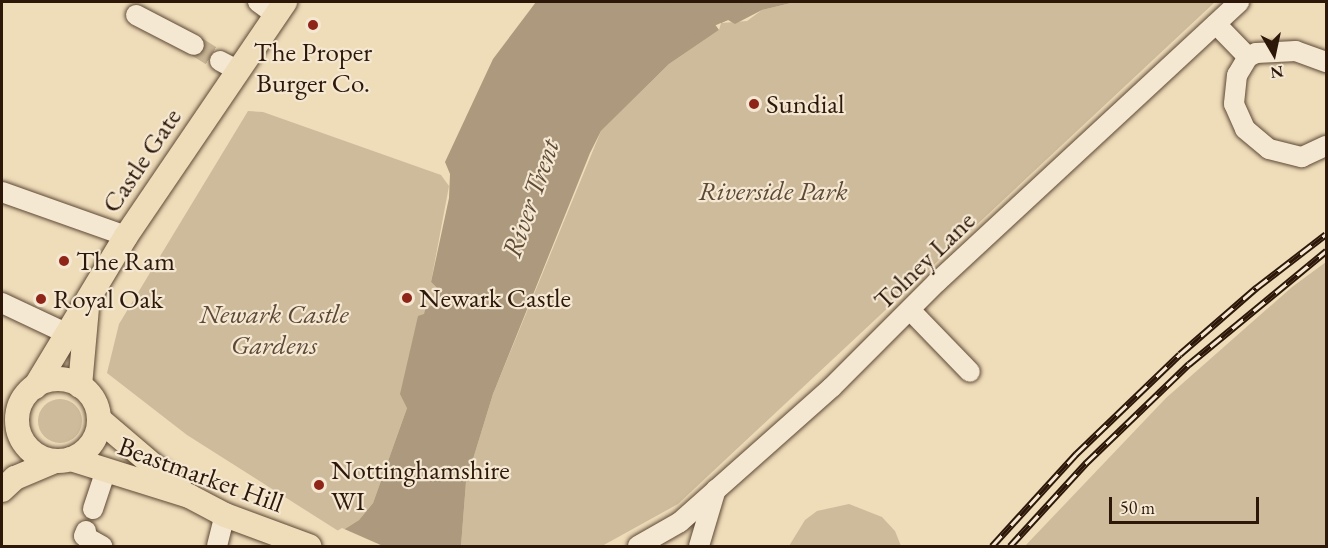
<!DOCTYPE html>
<style>
body{margin:0}
#map{position:relative;width:1328px;height:548px;overflow:hidden;background:#efdcb9;font-family:"EB Garamond",serif}
div>[style]{position:absolute}
.green>*{inset:0;background:#cebb9b}
.round{border-radius:50%}
.water>*{inset:0;background:#ad997d}
.pier>*{inset:0;background:#efdcb9}
.river>*{height:36px;margin:-18px;padding:0 18px;transform-origin:18px;border-radius:18px;background:#ad997d}
.minor-tunnel>*{height:20px;margin-top:-10px;transform-origin:0;background:repeating-linear-gradient(90deg,#c8b596 0 20px,transparent 0 30px)}
.roads{filter:drop-shadow(0 0 2px #5d4835) drop-shadow(0 0 2px #5d4835)}
.minor>*{height:20px;margin:-10px;padding:0 10px;transform-origin:10px;border-radius:10px;background:#f5e8d2}
.major>*{height:24px;margin:-12px;padding:0 12px;transform-origin:12px;border-radius:12px;background:#efdcb9}
.major>.ring{margin:-12px;padding:0;box-sizing:content-box;background:none;border:24px solid #efdcb9;border-radius:50%}
.rail>*{height:7px;margin-top:-3.5px;transform-origin:0;background:repeating-linear-gradient(90deg,#f5e8d2 0 14px,#2c1709 0 28px);box-sizing:border-box;border-block:2px solid #2c1709}
.dots>*{width:16px;height:16px;translate:-50% -50%;box-sizing:border-box;border:3px solid #f5e8d2;border-radius:50%}
span{translate:-50% -50%;white-space:nowrap;text-align:center;line-height:1.15;-webkit-text-stroke:4.5px #f5e8d2;paint-order:stroke}
.poi-label{font-size:27px;color:#2c1709}
.left{translate:0 -50%;text-align:left}
.street-label{font-size:27px;color:#2c1709}
.park-label{font-size:27px;color:#5d4835;font-style:italic}
.water-label{font-size:28px;color:#604b37;font-style:italic}
.frame{position:absolute;inset:0;border:3px solid #2c1709;pointer-events:none}
.north{position:absolute;left:1244px;top:24px;width:60px;height:60px;-webkit-text-stroke:4px #f5e8d2;paint-order:stroke;rotate:171deg;font-size:16px;font-weight:700;line-height:24px;text-align:center;color:#2c1709}
.north::after{content:'';display:block;margin:auto;width:21px;height:27px;background:#2c1709;clip-path:polygon(50% 0,100% 100%,50% 72%,0 100%)}
.scale{position:absolute;left:1109px;top:497px;width:150px;height:27px;box-sizing:border-box;border:3px solid #2c1709;border-top:0;padding-left:8px;font-size:18px;line-height:21px;white-space:nowrap;color:#2c1709;-webkit-text-stroke:4px #f5e8d2;paint-order:stroke}
</style>
<div id="map">
<div class="green">
<i style="clip-path:polygon(795px 2px,1215px 2px,678px 504px,602px 546px,461px 546px,466px 482px,493px 394px,601px 131px,669px 64px,719px 30px,721px 23px,747px 21px,762px 10px)"></i>
<i style="clip-path:polygon(248px 111px,263px 112px,441px 175px,449px 186px,431px 282px,440px 291px,407px 408px,373px 503px,359px 520px,340px 532px,187px 435px,107px 373px,119px 324px)"></i>
<i style="clip-path:polygon(1326px 262px,1326px 546px,1025px 546px,1166px 398px,1292px 287px)"></i>
<i class="round" style="left:38px;top:399px;width:44px;height:44px"></i>
<i style="clip-path:polygon(849px 504px,882px 517px,895px 531px,901px 546px,789px 546px,805px 520px,817px 511px)"></i>
</div>
<div class="water">
<i style="clip-path:polygon(536px 2px,699px 2px,719px 30px,669px 64px,601px 131px,590px 153px,493px 394px,466px 482px,461px 546px,337px 546px,340px 532px,359px 520px,373px 503px,407px 408px,400px 394px,418px 316px,424px 314px,426px 307px,437px 305px,440px 291px,431px 282px,449px 198px,450px 174px,445px 162px,493px 59px)"></i>
<i style="clip-path:polygon(707px 2px,706px 2px,795px 2px,762px 10px,735px 24px,728px 20px,721px 23px)"></i>
</div>
<div class="pier">
<i style="clip-path:polygon(342px 528px,383px 546px,334px 546px,337px 531px)"></i>
</div>
<div class="river">
<i style="left:659px;top:30px;width:71px;rotate:-23.3deg"></i>
</div>
<div class="minor-tunnel">
<i style="left:194px;top:45px;width:31px;rotate:32deg"></i>
</div>
<div class="roads">
<div class="minor">
<i style="left:258px;top:2px;width:22px;rotate:36deg"></i>
<i style="left:136px;top:15px;width:65px;rotate:27.3deg"></i>
<i style="left:1216px;top:24px;width:46px;rotate:45.9deg"></i>
<i style="left:220px;top:61px;width:19px;rotate:28deg"></i>
<i style="left:1326px;top:62px;width:32px;rotate:-160deg"></i>
<i style="left:1296px;top:51px;width:40px;rotate:177.1deg"></i>
<i style="left:1256px;top:53px;width:9px;rotate:153deg"></i>
<i style="left:1248px;top:57px;width:21px;rotate:121deg"></i>
<i style="left:1237px;top:75px;width:29px;rotate:96deg"></i>
<i style="left:1234px;top:104px;width:27px;rotate:66deg"></i>
<i style="left:1245px;top:129px;width:31px;rotate:40deg"></i>
<i style="left:1269px;top:149px;width:34px;rotate:14deg"></i>
<i style="left:1302px;top:157px;width:26px;rotate:-25deg"></i>
<i style="left:2px;top:192px;width:132px;rotate:19.5deg"></i>
<i style="left:2px;top:303px;width:73px;rotate:25.2deg"></i>
<i style="left:910px;top:310px;width:86px;rotate:45.9deg"></i>
<i style="left:93px;top:509px;width:41px;rotate:-71.6deg"></i>
<i style="left:86px;top:531px;width:5px;rotate:112deg"></i>
<i style="left:84px;top:536px;width:21px;rotate:29deg"></i>
<i style="left:217px;top:546px;width:32px;rotate:-76deg"></i>
<i style="left:638px;top:546px;width:48px;rotate:-29.7deg"></i>
<i style="left:680px;top:522px;width:203px;rotate:-41.6deg"></i>
<i style="left:832px;top:387px;width:148px;rotate:-45deg"></i>
<i style="left:937px;top:282px;width:412px;rotate:-42.8deg"></i>
<i style="left:699px;top:546px;width:59px;rotate:-73.4deg"></i>
</div>
<div class="major">
<i class="ring" style="left:17px;top:379px;width:58px;height:58px"></i>
<i style="left:80px;top:386px;width:78px;rotate:-84.9deg"></i>
<i style="left:35px;top:387px;width:176px;rotate:-58.9deg"></i>
<i style="left:126px;top:236px;width:283px;rotate:-55.8deg"></i>
<i style="left:100px;top:420px;width:105px;rotate:40.4deg"></i>
<i style="left:71px;top:459px;width:124px;rotate:17.4deg"></i>
<i style="left:189px;top:496px;width:41px;rotate:27.8deg"></i>
<i style="left:225px;top:515px;width:90px;rotate:20.3deg"></i>
<i style="left:2px;top:490px;width:18px;rotate:-43deg"></i>
<i style="left:15px;top:478px;width:43px;rotate:-23deg"></i>
</div>
</div>
<div class="rail">
<i style="left:992px;top:546px;width:125px;rotate:-47.6deg"></i>
<i style="left:1076px;top:454px;width:144px;rotate:-43.9deg"></i>
<i style="left:1180px;top:354px;width:101px;rotate:-41deg"></i>
<i style="left:1256px;top:288px;width:88px;rotate:-37.6deg"></i>
<i style="left:1010px;top:546px;width:113px;rotate:-47.5deg"></i>
<i style="left:1086px;top:463px;width:143px;rotate:-43.9deg"></i>
<i style="left:1189px;top:364px;width:178px;rotate:-39.5deg"></i>
</div>
<div class="dots">
<i style="left:313px;top:25px;background:#8f2418"></i>
<i style="left:754px;top:104px;background:#8f2418"></i>
<i style="left:64px;top:261px;background:#8f2418"></i>
<i style="left:407px;top:298px;background:#8f2418"></i>
<i style="left:41px;top:299px;background:#8f2418"></i>
<i style="left:319px;top:485px;background:#8f2418"></i>
</div>
<div class="poi-label">
<span style="left:313px;top:67px">The Proper<br>Burger Co.</span>
<span class="left" style="left:766px;top:104px">Sundial</span>
<span class="left" style="left:76px;top:261px">The Ram</span>
<span class="left" style="left:419px;top:298px">Newark Castle</span>
<span class="left" style="left:53px;top:299px">Royal Oak</span>
<span class="left" style="left:331px;top:485px">Nottinghamshire<br>WI</span>
</div>
<div class="street-label">
<span style="left:141px;top:160px;rotate:-56deg">Castle Gate</span>
<span style="left:924px;top:260px;rotate:-44deg">Tolney Lane</span>
<span style="left:201px;top:474px;rotate:20deg">Beastmarket Hill</span>
</div>
<div class="park-label">
<span style="left:773px;top:191px">Riverside Park</span>
<span style="left:274px;top:329px">Newark Castle<br>Gardens</span>
</div>
<div class="water-label">
<span style="left:530px;top:198px;rotate:-71deg">River Trent</span>
</div>
<div class="frame"></div>
<div class="north">N</div>
<div class="scale">50 m</div>
</div>
